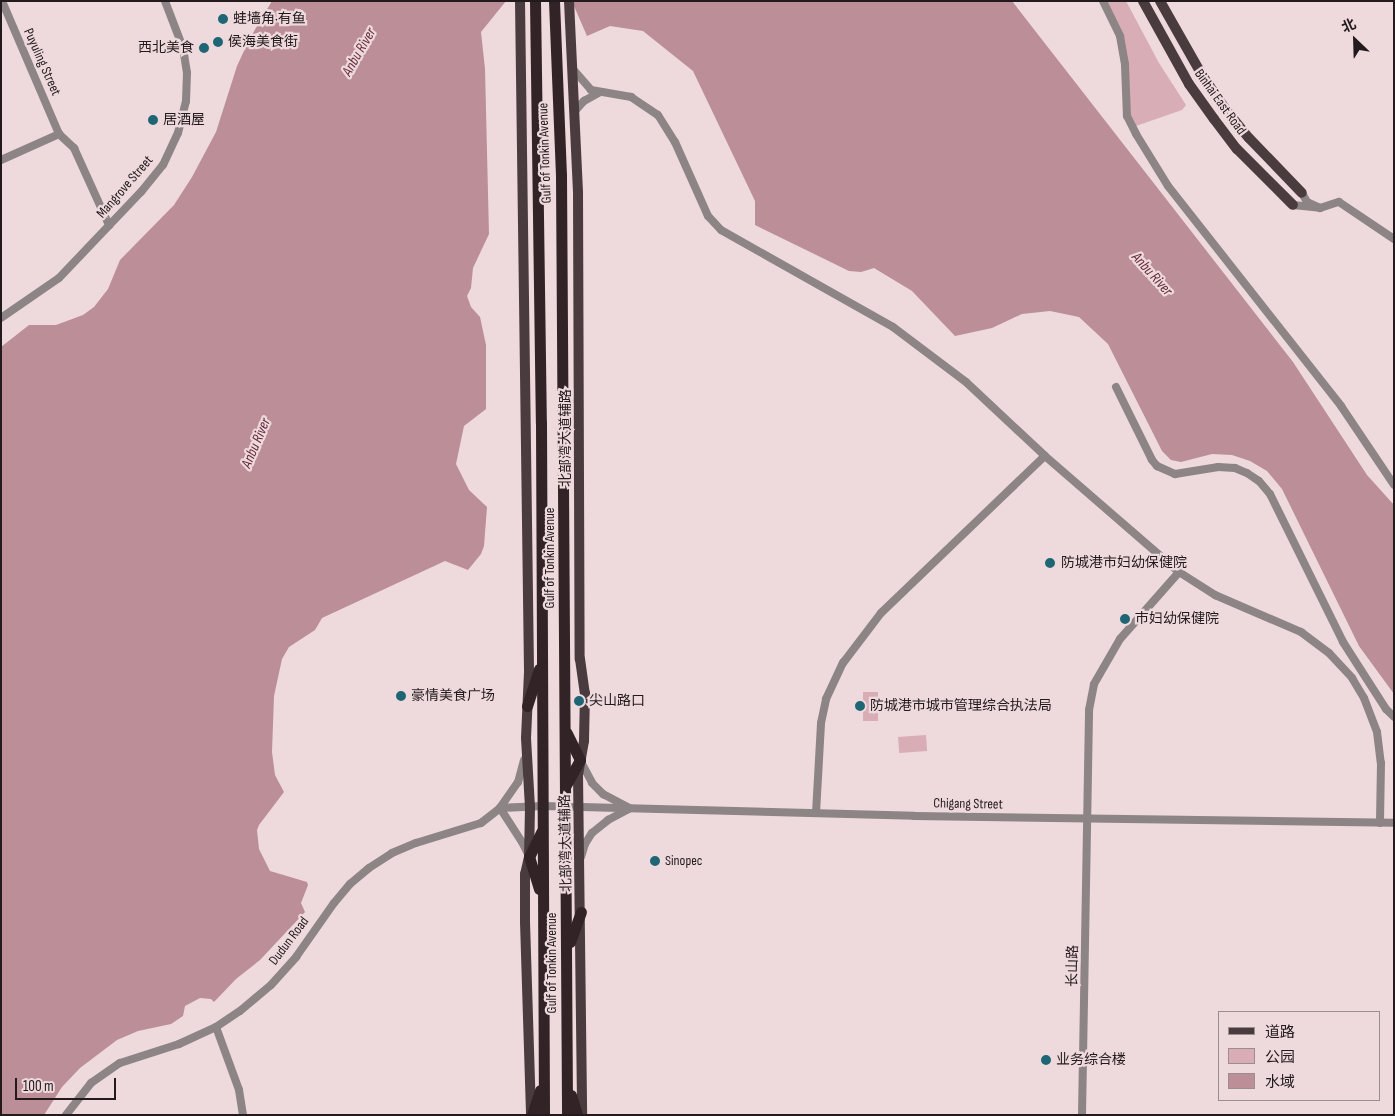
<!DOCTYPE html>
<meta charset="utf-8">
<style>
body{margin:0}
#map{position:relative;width:1395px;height:1116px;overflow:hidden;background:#eed9dd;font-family:"Sofia Sans Condensed","Noto Sans SC",sans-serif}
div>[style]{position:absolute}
.green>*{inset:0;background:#d8adb6;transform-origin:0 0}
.water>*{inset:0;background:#bb8e98}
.minor>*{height:8px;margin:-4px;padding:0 4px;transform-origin:4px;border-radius:4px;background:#8c8485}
.major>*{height:10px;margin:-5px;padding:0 5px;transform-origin:5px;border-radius:5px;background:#4a3b3e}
.highway>*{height:11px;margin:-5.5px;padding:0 5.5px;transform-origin:5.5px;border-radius:5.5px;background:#322326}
.dots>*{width:14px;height:14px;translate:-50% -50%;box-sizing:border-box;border:2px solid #eed9dd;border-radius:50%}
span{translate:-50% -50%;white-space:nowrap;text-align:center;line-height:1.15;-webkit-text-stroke:4.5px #eed9dd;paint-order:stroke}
.poi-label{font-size:14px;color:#221a1c}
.left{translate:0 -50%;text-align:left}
.right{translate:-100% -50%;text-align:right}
.street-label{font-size:14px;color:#221a1c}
.water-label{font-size:15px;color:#642a3a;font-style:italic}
.frame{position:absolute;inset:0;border:2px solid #221a1c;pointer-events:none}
.legend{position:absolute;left:1218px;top:1011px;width:162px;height:90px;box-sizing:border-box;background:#eed9dd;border:1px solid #9c8d90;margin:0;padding:6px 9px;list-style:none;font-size:15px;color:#221a1c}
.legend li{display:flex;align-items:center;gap:10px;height:25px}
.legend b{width:25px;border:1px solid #9c8d90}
.north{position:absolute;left:1330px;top:15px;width:50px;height:50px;-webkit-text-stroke:4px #eed9dd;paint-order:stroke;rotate:336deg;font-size:14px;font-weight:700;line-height:20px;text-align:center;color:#221a1c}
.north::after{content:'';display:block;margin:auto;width:18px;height:22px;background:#221a1c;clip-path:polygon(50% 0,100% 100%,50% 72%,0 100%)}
.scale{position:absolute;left:15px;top:1078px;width:101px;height:22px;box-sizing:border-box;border:2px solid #221a1c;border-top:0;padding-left:6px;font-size:15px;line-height:18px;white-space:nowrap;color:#221a1c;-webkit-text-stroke:4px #eed9dd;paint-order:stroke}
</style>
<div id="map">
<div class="green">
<i style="clip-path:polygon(1104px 1px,1126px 1px,1159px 63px,1186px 105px,1182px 110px,1133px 127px,1127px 114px,1126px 64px)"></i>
<i style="left:863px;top:692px;width:15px;height:29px"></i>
<i style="left:926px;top:735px;width:16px;height:28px;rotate:86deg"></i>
</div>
<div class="water">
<i style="clip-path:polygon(272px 1px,506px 1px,481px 32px,485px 69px,489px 234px,473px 268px,471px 288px,467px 296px,471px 307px,480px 317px,486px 345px,486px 409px,464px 426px,456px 464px,469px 490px,487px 507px,484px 546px,481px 554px,468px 570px,445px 561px,322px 618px,315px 630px,289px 647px,282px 659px,274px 696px,272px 752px,275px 775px,284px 792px,259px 825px,257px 830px,259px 849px,270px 871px,307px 882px,308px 885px,301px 903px,305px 912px,260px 960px,236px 979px,214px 1002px,211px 999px,200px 998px,185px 1006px,183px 1016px,171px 1024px,138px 1031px,117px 1040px,80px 1068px,62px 1087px,44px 1115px,1px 1115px,1px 347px,29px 325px,56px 325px,83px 315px,94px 307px,108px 289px,120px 260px,174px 205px,192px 177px,216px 132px,237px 66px,250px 38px)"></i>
<i style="clip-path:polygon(569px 1px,1012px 1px,1293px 362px,1367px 475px,1394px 505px,1394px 694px,1359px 646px,1282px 489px,1267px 471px,1250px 461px,1232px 455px,1212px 454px,1181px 462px,1171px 460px,1162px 451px,1108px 344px,1079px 317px,1050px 311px,1022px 314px,992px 328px,955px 336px,912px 291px,874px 268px,861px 272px,849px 271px,755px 225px,755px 201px,693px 71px,643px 31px,610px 26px,587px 36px,574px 6px)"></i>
</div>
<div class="minor">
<i style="left:2px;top:1px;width:145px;rotate:66.8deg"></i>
<i style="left:59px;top:134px;width:21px;rotate:43deg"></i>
<i style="left:74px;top:148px;width:85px;rotate:65.6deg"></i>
<i style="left:1103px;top:1px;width:39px;rotate:64deg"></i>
<i style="left:1120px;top:36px;width:29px;rotate:80deg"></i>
<i style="left:1125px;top:65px;width:51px;rotate:87.8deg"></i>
<i style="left:1127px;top:116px;width:20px;rotate:63deg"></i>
<i style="left:1136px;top:134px;width:61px;rotate:58.4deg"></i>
<i style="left:1168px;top:186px;width:280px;rotate:51.8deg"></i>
<i style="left:1341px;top:406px;width:95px;rotate:56.1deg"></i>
<i style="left:572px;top:68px;width:29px;rotate:49deg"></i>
<i style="left:591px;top:90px;width:41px;rotate:9.9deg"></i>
<i style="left:631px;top:97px;width:32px;rotate:34deg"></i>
<i style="left:658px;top:115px;width:32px;rotate:58deg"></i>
<i style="left:675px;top:142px;width:81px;rotate:66deg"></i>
<i style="left:708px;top:216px;width:19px;rotate:47deg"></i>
<i style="left:721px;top:230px;width:197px;rotate:29.4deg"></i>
<i style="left:893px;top:327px;width:91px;rotate:37deg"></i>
<i style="left:966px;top:382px;width:108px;rotate:43.1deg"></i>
<i style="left:1045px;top:456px;width:177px;rotate:40.9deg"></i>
<i style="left:1179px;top:572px;width:43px;rotate:32.6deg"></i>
<i style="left:1215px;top:595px;width:94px;rotate:23.3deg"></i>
<i style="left:1301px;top:632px;width:35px;rotate:37deg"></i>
<i style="left:1329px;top:653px;width:34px;rotate:47deg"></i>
<i style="left:1352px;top:678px;width:23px;rotate:59deg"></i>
<i style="left:1364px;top:698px;width:36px;rotate:69deg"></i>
<i style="left:1377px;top:732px;width:31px;rotate:83deg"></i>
<i style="left:1381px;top:763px;width:60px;rotate:91deg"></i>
<i style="left:574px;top:112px;width:15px;rotate:-48deg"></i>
<i style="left:584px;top:101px;width:18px;rotate:-29deg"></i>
<i style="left:1px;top:160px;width:64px;rotate:-24.1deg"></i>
<i style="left:1293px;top:205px;width:27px;rotate:6deg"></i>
<i style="left:1320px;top:208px;width:14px;rotate:-155deg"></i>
<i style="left:1307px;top:202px;width:10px;rotate:-119deg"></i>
<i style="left:1320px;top:208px;width:20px;rotate:-18deg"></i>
<i style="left:1339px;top:202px;width:66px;rotate:33.9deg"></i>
<i style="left:1px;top:318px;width:70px;rotate:-34.6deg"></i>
<i style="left:59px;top:278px;width:119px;rotate:-46.4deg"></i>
<i style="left:141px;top:192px;width:35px;rotate:-51deg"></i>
<i style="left:163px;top:165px;width:35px;rotate:-65deg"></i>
<i style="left:178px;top:133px;width:33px;rotate:-76deg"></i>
<i style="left:186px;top:101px;width:28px;rotate:-88deg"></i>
<i style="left:187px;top:73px;width:25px;rotate:-99deg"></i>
<i style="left:183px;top:48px;width:50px;rotate:-111deg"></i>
<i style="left:1116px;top:387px;width:81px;rotate:63.7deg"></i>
<i style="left:1152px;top:460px;width:8px;rotate:50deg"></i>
<i style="left:1157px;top:466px;width:20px;rotate:24deg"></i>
<i style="left:1175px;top:474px;width:44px;rotate:-9.2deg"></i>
<i style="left:1218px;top:467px;width:17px;rotate:3deg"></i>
<i style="left:1235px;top:468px;width:13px;rotate:23deg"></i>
<i style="left:1247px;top:473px;width:14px;rotate:34deg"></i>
<i style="left:1259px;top:481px;width:17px;rotate:50deg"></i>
<i style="left:1270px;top:494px;width:165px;rotate:63.7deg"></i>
<i style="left:1343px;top:642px;width:80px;rotate:57.3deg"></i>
<i style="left:1386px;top:709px;width:11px;rotate:45deg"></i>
<i style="left:524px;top:760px;width:23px;rotate:105deg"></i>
<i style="left:518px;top:782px;width:32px;rotate:125deg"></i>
<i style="left:500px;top:808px;width:40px;rotate:57.1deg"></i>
<i style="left:522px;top:842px;width:13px;rotate:63deg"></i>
<i style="left:580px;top:760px;width:26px;rotate:62deg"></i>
<i style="left:592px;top:783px;width:16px;rotate:45deg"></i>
<i style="left:603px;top:794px;width:30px;rotate:28deg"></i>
<i style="left:816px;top:813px;width:90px;rotate:-86.8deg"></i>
<i style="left:821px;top:723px;width:25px;rotate:-78deg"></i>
<i style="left:826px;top:699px;width:40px;rotate:-65deg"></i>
<i style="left:843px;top:663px;width:63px;rotate:-52.8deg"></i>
<i style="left:881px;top:613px;width:227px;rotate:-43.8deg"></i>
<i style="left:581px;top:857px;width:14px;rotate:-73deg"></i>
<i style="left:585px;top:844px;width:13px;rotate:-58deg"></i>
<i style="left:592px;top:833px;width:21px;rotate:-39deg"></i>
<i style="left:608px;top:820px;width:24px;rotate:-28deg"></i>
<i style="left:216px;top:1027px;width:67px;rotate:69.9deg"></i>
<i style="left:239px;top:1090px;width:25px;rotate:81deg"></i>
<i style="left:66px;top:1115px;width:41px;rotate:-52deg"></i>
<i style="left:91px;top:1083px;width:35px;rotate:-35deg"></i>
<i style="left:120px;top:1063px;width:62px;rotate:-17.9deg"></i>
<i style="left:179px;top:1044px;width:41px;rotate:-24.7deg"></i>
<i style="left:216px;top:1027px;width:29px;rotate:-34deg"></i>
<i style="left:240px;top:1011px;width:40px;rotate:-40deg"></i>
<i style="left:271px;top:985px;width:38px;rotate:-48deg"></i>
<i style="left:296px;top:957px;width:66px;rotate:-54.9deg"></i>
<i style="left:334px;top:903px;width:25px;rotate:-50deg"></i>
<i style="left:350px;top:884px;width:25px;rotate:-40deg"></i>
<i style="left:369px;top:868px;width:27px;rotate:-33deg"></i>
<i style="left:392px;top:853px;width:26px;rotate:-23deg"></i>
<i style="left:416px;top:843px;width:68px;rotate:-17.1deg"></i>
<i style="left:481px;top:823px;width:24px;rotate:-38deg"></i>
<i style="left:500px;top:808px;width:43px;rotate:-2.7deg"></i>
<i style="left:543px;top:806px;width:371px;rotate:1.5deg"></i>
<i style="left:914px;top:816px;width:480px;rotate:0.8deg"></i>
<i style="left:1082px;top:1115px;width:405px;rotate:-89deg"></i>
<i style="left:1089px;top:710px;width:26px;rotate:-79deg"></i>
<i style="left:1094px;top:684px;width:52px;rotate:-60deg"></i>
<i style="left:1120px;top:639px;width:89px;rotate:-48.6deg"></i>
</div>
<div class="major">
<i style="left:520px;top:1px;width:671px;rotate:89.23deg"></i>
<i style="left:529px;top:672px;width:66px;rotate:92.6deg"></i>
<i style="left:526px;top:738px;width:69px;rotate:86.7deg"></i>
<i style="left:530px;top:807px;width:50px;rotate:91.1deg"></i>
<i style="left:529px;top:857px;width:17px;rotate:103deg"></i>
<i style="left:525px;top:874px;width:48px;rotate:90deg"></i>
<i style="left:525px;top:922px;width:192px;rotate:88.2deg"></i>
<i style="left:569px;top:1px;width:192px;rotate:87.3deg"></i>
<i style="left:578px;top:193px;width:466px;rotate:89.8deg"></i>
<i style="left:580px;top:659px;width:34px;rotate:82deg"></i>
<i style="left:585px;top:693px;width:48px;rotate:91.2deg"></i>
<i style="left:584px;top:741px;width:35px;rotate:100deg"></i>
<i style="left:578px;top:775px;width:340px;rotate:89.3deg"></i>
<i style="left:1143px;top:1px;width:95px;rotate:61deg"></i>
<i style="left:1189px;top:84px;width:43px;rotate:54.5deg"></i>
<i style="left:1214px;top:119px;width:38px;rotate:53deg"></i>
<i style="left:1237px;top:149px;width:79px;rotate:45deg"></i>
<i style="left:1160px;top:1px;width:85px;rotate:60.4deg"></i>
<i style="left:1202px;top:75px;width:42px;rotate:55.6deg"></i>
<i style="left:1226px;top:110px;width:36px;rotate:51deg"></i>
<i style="left:1249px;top:138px;width:76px;rotate:46.1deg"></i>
</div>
<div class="highway">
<i style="left:535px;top:1px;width:422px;rotate:89.2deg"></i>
<i style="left:541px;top:423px;width:692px;rotate:89.75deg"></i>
<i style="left:554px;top:1px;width:175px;rotate:87.7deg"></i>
<i style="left:561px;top:176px;width:939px;rotate:89.63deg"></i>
<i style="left:527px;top:706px;width:39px;rotate:-72deg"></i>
<i style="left:566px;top:785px;width:29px;rotate:-61deg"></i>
<i style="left:580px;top:760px;width:30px;rotate:-116deg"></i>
<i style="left:539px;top:889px;width:34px;rotate:-107deg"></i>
<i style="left:529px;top:857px;width:28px;rotate:-64deg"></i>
<i style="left:570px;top:942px;width:32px;rotate:-70deg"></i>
<i style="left:571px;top:1095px;width:21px;rotate:73deg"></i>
<i style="left:532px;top:1115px;width:26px;rotate:-72deg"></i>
</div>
<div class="dots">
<i style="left:223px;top:19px;background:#1f6675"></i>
<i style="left:218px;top:42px;background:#1f6675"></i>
<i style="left:204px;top:48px;background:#1f6675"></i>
<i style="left:153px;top:120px;background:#1f6675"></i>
<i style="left:1050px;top:563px;background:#1f6675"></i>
<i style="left:1125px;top:619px;background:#1f6675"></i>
<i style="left:401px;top:696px;background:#1f6675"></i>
<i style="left:579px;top:701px;background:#1f6675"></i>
<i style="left:860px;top:706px;background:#1f6675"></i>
<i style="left:655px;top:861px;background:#1f6675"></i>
<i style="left:1046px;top:1060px;background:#1f6675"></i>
</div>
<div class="poi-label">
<span class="left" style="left:233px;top:19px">蛙墙角·有鱼</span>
<span class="left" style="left:228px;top:42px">侯海美食街</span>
<span class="right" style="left:194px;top:48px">西北美食</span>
<span class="left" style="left:163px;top:120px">居酒屋</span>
<span class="left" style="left:1061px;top:563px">防城港市妇幼保健院</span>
<span class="left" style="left:1135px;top:619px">巿妇幼保健院</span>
<span class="left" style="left:411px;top:696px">豪情美食广场</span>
<span class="left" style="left:589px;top:701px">尖山路口</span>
<span class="left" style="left:870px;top:706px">防城港市城市管理综合执法局</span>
<span class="left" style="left:665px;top:861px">Sinopec</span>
<span class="left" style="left:1056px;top:1060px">业务综合楼</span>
</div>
<div class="street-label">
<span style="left:42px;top:62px;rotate:66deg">Puyuling Street</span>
<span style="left:1220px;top:102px;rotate:54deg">Binhai East Road</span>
<span style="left:545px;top:153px;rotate:-92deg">Gulf of Tonkin Avenue</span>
<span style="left:125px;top:187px;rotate:-49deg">Mangrove Street</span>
<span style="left:566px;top:438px;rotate:-90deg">北部湾大道辅路</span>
<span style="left:550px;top:558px;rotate:-90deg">Gulf of Tonkin Avenue</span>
<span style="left:968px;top:804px;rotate:1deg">Chigang Street</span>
<span style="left:566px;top:843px;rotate:-91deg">北部湾大道辅路</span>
<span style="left:289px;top:941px;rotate:-53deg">Dudun Road</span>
<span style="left:552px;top:963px;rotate:-90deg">Gulf of Tonkin Avenue</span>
<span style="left:1073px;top:966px;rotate:-89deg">长山路</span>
</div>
<div class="water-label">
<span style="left:359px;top:52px;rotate:-60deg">Anbu River</span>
<span style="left:1152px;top:274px;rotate:48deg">Anbu River</span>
<span style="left:256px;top:443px;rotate:-67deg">Anbu River</span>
</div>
<div class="frame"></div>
<ul class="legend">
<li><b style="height:6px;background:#4a3b3e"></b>道路</li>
<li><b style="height:14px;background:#d8adb6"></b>公园</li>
<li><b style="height:14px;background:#bb8e98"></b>水域</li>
</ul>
<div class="north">北</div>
<div class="scale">100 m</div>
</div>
